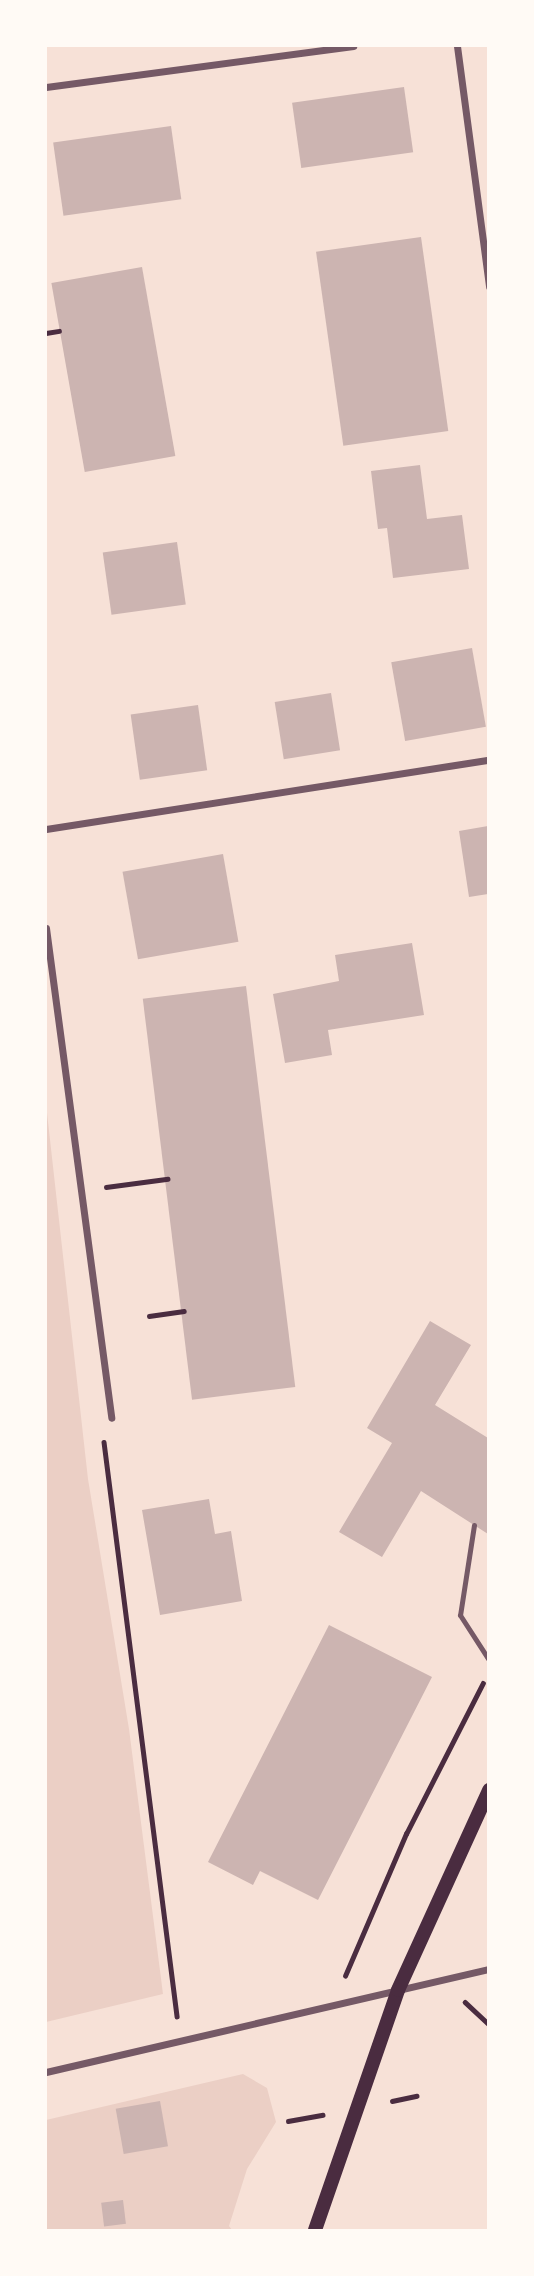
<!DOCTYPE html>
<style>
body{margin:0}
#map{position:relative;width:534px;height:2276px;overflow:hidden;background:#f7e1d7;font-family:"Sofia Sans Condensed",sans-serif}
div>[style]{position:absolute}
.green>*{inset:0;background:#ebcfc5}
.building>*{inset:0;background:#ccb4b1;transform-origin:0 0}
.path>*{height:4.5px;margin:-2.25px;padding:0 2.25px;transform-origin:2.25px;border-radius:2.25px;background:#4a2c40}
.service>*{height:5px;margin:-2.5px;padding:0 2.5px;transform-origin:2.5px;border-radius:2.5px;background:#755966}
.minor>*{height:7px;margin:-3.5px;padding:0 3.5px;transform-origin:3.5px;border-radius:3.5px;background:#755966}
.secondary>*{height:14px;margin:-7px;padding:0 7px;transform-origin:7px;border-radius:7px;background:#4a2c40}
span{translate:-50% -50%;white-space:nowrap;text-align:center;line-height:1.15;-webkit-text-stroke:7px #fffaf5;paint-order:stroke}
.frame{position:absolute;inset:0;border:47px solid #fffaf5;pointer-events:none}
</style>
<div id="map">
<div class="green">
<i style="clip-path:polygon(46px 1104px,88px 1479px,129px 1729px,163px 1994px,46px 2022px)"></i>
<i style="clip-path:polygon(243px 2074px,267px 2088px,276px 2122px,247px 2169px,229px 2226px,232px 2230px,46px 2230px,46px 2120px)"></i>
</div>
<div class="building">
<i style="left:404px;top:87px;width:66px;height:113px;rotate:82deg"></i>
<i style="left:171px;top:126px;width:74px;height:119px;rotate:82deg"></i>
<i style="left:421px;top:237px;width:196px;height:106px;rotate:82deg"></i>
<i style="left:142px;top:267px;width:192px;height:92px;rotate:80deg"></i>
<i style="clip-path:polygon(420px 465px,427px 519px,462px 515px,469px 569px,393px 578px,387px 528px,378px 529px,371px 471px)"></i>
<i style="left:177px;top:542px;width:63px;height:75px;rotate:82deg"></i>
<i style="left:472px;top:648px;width:80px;height:82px;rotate:80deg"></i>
<i style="left:331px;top:693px;width:58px;height:57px;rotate:81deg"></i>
<i style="left:198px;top:705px;width:66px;height:68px;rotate:82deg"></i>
<i style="clip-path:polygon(488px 826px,488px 894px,469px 897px,459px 831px)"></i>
<i style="left:223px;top:854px;width:89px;height:102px;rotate:80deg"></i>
<i style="clip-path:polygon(412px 943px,424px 1015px,328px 1030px,332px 1055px,285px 1063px,273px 994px,339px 981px,335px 955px)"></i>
<i style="left:246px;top:986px;width:404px;height:104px;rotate:83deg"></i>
<i style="clip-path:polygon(430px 1321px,471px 1345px,435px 1405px,488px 1438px,488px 1534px,421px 1491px,382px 1557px,339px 1532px,392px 1443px,367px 1428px)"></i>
<i style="clip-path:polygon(209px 1499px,215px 1534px,231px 1531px,242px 1601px,160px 1615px,142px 1510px)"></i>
<i style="clip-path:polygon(329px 1625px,432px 1677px,318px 1900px,260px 1871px,253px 1885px,208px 1862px)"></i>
<i style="left:160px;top:2101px;width:46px;height:45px;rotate:80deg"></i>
<i style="left:123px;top:2200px;width:24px;height:22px;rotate:83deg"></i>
</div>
<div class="path">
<i style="left:46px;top:333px;width:13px;rotate:-9deg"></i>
<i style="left:106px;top:1187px;width:62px;rotate:-7.5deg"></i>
<i style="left:149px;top:1316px;width:35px;rotate:-8deg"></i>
<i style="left:104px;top:1442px;width:579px;rotate:82.75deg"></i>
<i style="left:345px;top:1976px;width:155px;rotate:-66.8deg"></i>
<i style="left:406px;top:1834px;width:169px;rotate:-63deg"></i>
<i style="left:465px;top:2002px;width:33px;rotate:43deg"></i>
<i style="left:392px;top:2101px;width:25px;rotate:-12deg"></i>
<i style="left:288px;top:2121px;width:35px;rotate:-10deg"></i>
</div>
<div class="service">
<i style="left:474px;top:1525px;width:91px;rotate:98.8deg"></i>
<i style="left:460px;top:1615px;width:54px;rotate:57.2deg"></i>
</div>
<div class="minor">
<i style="left:457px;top:46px;width:243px;rotate:82.4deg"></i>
<i style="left:46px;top:87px;width:310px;rotate:-7.6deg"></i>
<i style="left:46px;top:829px;width:448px;rotate:-8.9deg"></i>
<i style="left:46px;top:928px;width:494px;rotate:82.4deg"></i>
<i style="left:46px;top:2072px;width:455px;rotate:-13.1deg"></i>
</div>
<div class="secondary">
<i style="left:315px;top:2230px;width:254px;rotate:-70.9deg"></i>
<i style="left:398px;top:1990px;width:220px;rotate:-65.5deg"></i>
</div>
<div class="frame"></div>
</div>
